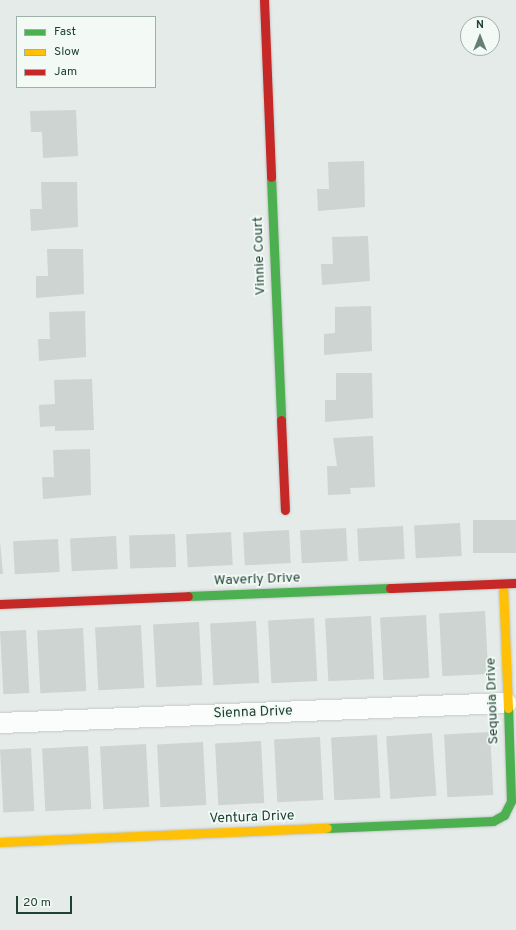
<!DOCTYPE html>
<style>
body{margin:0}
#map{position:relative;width:516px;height:930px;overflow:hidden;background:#e5ebe8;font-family:Overpass,sans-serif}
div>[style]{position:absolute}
.building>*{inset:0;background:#cdd4d1;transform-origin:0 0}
.roads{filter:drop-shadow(0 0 1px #c2c8c5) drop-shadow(0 0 1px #c2c8c5)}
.street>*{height:20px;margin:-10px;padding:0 10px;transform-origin:10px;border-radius:10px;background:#fbfcfc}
.fast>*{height:9px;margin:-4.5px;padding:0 4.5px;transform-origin:4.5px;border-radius:4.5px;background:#4caf50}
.slow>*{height:9px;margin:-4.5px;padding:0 4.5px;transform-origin:4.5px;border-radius:4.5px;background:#ffc107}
.jam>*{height:9px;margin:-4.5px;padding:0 4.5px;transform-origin:4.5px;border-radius:4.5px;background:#c62828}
span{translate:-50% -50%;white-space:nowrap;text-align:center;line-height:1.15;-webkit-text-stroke:3.5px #f3faf6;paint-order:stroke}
.street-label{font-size:14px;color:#204234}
.legend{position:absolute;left:16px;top:16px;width:140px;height:72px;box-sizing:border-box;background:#f3faf6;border:1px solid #9fb0a8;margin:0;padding:5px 7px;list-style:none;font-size:12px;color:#204234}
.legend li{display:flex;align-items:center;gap:8px;height:20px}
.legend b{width:20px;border:1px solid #9fb0a8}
.north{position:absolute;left:460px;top:16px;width:40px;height:40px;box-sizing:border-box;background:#f3faf6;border:1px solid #9fb0a8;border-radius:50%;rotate:0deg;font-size:11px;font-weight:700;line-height:16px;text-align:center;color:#204234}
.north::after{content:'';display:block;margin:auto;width:14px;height:18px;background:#657d73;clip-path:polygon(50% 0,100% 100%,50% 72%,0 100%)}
.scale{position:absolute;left:16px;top:896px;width:56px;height:18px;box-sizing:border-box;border:2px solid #204234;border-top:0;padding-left:5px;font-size:12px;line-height:14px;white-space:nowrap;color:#204234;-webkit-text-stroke:3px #f3faf6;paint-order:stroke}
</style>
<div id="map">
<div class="building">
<i style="clip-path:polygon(76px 110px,78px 156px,43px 158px,42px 132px,31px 132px,30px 111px)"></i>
<i style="clip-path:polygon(364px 161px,365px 207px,318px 211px,317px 189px,329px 189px,328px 162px)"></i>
<i style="clip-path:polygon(41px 182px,77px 182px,78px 227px,31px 231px,30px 209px,42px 209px)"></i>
<i style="clip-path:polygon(368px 236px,370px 281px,322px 285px,321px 264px,333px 264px,332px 237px)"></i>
<i style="clip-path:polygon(47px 249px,83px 249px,84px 294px,36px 298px,36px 276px,48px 276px)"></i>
<i style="clip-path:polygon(371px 306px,372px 351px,324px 355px,324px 334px,335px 333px,335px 307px)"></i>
<i style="clip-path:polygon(85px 311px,86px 357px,39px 361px,38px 339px,50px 339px,49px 312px)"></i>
<i style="clip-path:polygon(336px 373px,372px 373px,373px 418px,325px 422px,325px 400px,336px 400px)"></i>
<i style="clip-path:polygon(92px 379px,94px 430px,55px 431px,55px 426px,40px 427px,39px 405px,55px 404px,54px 380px)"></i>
<i style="clip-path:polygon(373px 436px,375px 487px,350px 488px,351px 494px,328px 495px,327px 466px,337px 466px,333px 438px)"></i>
<i style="clip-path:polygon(90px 449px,91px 495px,43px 499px,42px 477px,54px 477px,53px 450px)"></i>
<i style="left:516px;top:520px;width:33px;height:43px;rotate:90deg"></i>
<i style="left:460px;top:523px;width:33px;height:46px;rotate:87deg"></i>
<i style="left:403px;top:526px;width:33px;height:46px;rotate:87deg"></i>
<i style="left:346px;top:528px;width:33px;height:46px;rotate:87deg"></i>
<i style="left:289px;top:530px;width:33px;height:46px;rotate:87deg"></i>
<i style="left:231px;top:532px;width:33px;height:45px;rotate:87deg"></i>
<i style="left:175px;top:534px;width:33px;height:46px;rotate:88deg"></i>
<i style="left:116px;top:536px;width:33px;height:46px;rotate:87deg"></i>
<i style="left:58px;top:539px;width:33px;height:45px;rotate:87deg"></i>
<i style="clip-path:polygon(0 541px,3px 574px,0 574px)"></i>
<i style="left:485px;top:611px;width:63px;height:46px;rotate:87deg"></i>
<i style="left:426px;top:615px;width:63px;height:46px;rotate:87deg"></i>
<i style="left:371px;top:616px;width:63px;height:46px;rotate:87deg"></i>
<i style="left:314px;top:618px;width:63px;height:46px;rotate:87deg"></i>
<i style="left:256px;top:621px;width:62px;height:46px;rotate:87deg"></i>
<i style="left:199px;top:622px;width:63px;height:46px;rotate:87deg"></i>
<i style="left:141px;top:625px;width:63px;height:46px;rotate:87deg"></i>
<i style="left:83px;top:628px;width:63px;height:46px;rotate:87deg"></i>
<i style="left:26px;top:630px;width:63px;height:26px;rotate:87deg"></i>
<i style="left:490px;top:732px;width:63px;height:46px;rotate:87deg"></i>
<i style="left:432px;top:733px;width:63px;height:46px;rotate:86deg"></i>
<i style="left:377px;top:735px;width:63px;height:46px;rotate:87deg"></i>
<i style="left:320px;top:737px;width:63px;height:46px;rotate:87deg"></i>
<i style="left:261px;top:741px;width:62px;height:46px;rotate:87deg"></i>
<i style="left:203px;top:742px;width:63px;height:46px;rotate:87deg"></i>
<i style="left:146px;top:744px;width:63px;height:46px;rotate:87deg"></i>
<i style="left:88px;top:746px;width:63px;height:46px;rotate:87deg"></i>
<i style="left:31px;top:748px;width:63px;height:31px;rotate:87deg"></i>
</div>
<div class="roads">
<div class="street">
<i style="left:0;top:723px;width:507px;rotate:-2.26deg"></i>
</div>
<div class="fast">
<i style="left:271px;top:177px;width:243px;rotate:87.6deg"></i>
<i style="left:188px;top:596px;width:202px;rotate:-2.3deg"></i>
<i style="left:327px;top:828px;width:166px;rotate:-2.4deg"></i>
<i style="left:493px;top:821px;width:13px;rotate:-29deg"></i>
<i style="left:504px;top:815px;width:16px;rotate:-63deg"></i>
<i style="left:511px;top:801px;width:93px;rotate:-91.8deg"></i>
</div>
<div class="slow">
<i style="left:503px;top:584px;width:124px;rotate:87.7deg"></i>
<i style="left:0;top:842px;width:327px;rotate:-2.5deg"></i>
</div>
<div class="jam">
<i style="left:264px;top:0;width:177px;rotate:87.7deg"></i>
<i style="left:281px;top:420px;width:90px;rotate:87.5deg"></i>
<i style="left:390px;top:588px;width:126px;rotate:-2.3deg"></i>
<i style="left:0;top:604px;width:188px;rotate:-2.4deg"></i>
</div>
</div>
<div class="street-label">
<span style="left:260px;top:256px;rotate:-92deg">Vinnie Court</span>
<span style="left:257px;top:580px;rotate:-2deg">Waverly Drive</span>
<span style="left:493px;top:701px;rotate:-92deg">Sequoia Drive</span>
<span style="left:253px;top:713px;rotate:-2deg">Sienna Drive</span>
<span style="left:252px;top:818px;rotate:-2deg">Ventura Drive</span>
</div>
<ul class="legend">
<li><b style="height:5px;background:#4caf50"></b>Fast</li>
<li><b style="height:5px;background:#ffc107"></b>Slow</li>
<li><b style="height:5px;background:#c62828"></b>Jam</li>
</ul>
<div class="north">N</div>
<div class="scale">20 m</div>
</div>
